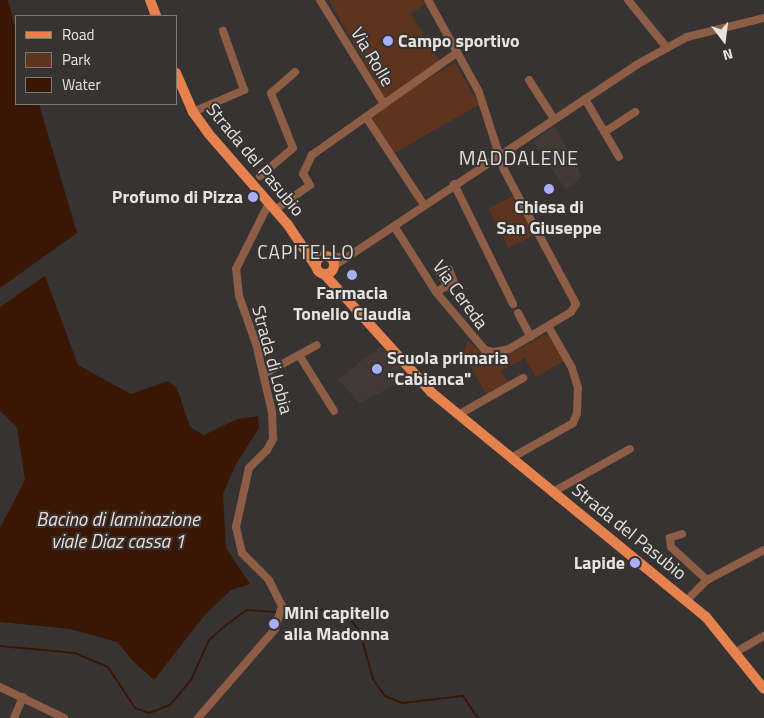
<!DOCTYPE html>
<style>
body{margin:0}
#map{position:relative;width:764px;height:718px;overflow:hidden;background:#373332;font-family:"Titillium Web",sans-serif}
div>[style]{position:absolute}
.built>*{inset:0;background:#433a35}
.green>*{inset:0;background:#5e341e;transform-origin:0 0}
.water>*{inset:0;background:#3a1704}
.stream>*{height:2px;margin:-1px;padding:0 1px;transform-origin:1px;border-radius:1px;background:#3a1704}
.minor>*{height:8px;margin:-4px;padding:0 4px;transform-origin:4px;border-radius:4px;background:#8e5d45}
.major>*{height:10px;margin:-5px;padding:0 5px;transform-origin:5px;border-radius:5px;background:#e5824d}
.major>.ring{margin:-5px;padding:0;box-sizing:content-box;background:none;border:10px solid #e5824d;border-radius:50%}
.dots>*{width:14px;height:14px;translate:-50% -50%;box-sizing:border-box;border:2px solid #373332;border-radius:50%}
span{translate:-50% -50%;white-space:nowrap;text-align:center;line-height:1.15;-webkit-text-stroke:4px #373332;paint-order:stroke}
.poi-label{font-size:18px;color:#e6e4e3;font-weight:700}
.left{translate:0 -50%;text-align:left}
.right{translate:-100% -50%;text-align:right}
.street-label{font-size:18px;color:#e6e4e3}
.neighbourhood-label{font-size:19px;color:#e0dcda;letter-spacing:1px}
.water-label{font-size:19px;color:#f0dbd1;font-style:italic}
.quarter-label{font-size:20px;color:#e0dcda;letter-spacing:1px}
.legend{position:absolute;left:15px;top:15px;width:162px;height:90px;box-sizing:border-box;background:#373332;border:1px solid #7d7a79;margin:0;padding:6px 9px;list-style:none;font-size:15px;color:#e6e4e3}
.legend li{display:flex;align-items:center;gap:10px;height:25px}
.legend b{width:25px;border:1px solid #7d7a79}
.north{position:absolute;left:699px;top:15px;width:50px;height:50px;-webkit-text-stroke:4px #373332;paint-order:stroke;rotate:165deg;font-size:14px;font-weight:700;line-height:20px;text-align:center;color:#e6e4e3}
.north::after{content:'';display:block;margin:auto;width:18px;height:22px;background:#e6e4e3;clip-path:polygon(50% 0,100% 100%,50% 72%,0 100%)}
</style>
<div id="map">
<div class="built">
<i style="clip-path:polygon(555px 126px,582px 177px,566px 190px,533px 141px)"></i>
<i style="clip-path:polygon(381px 346px,411px 377px,359px 403px,338px 379px)"></i>
</div>
<div class="green">
<i style="clip-path:polygon(329px 0,422px 0,425px 4px,411px 14px,439px 60px,439px 65px,386px 100px)"></i>
<i style="left:455px;top:63px;width:48px;height:99px;rotate:60deg"></i>
<i style="left:515px;top:195px;width:44px;height:30px;rotate:63deg"></i>
<i style="clip-path:polygon(544px 335px,549px 337px,564px 361px,536px 377px,525px 358px,501px 371px,508px 382px,486px 394px,463px 353px,468px 341px,484px 355px,506px 356px)"></i>
</div>
<div class="water">
<i style="clip-path:polygon(0 0,8px 0,16px 29px,16px 104px,39px 104px,77px 233px,0 288px)"></i>
<i style="clip-path:polygon(45px 276px,78px 365px,131px 394px,168px 381px,177px 388px,190px 427px,204px 435px,237px 419px,258px 416px,259px 428px,236px 464px,223px 494px,226px 548px,250px 584px,231px 590px,204px 616px,154px 680px,133px 661px,117px 642px,70px 629px,0 622px,0 528px,25px 480px,17px 427px,0 411px,0 307px)"></i>
</div>
<div class="stream">
<i style="left:283px;top:612px;width:12px;rotate:14deg"></i>
<i style="left:295px;top:615px;width:29px;rotate:-10deg"></i>
<i style="left:324px;top:610px;width:28px;rotate:19deg"></i>
<i style="left:350px;top:619px;width:16px;rotate:52deg"></i>
<i style="left:360px;top:632px;width:49px;rotate:74.5deg"></i>
<i style="left:373px;top:679px;width:21px;rotate:55deg"></i>
<i style="left:385px;top:696px;width:18px;rotate:22deg"></i>
<i style="left:402px;top:703px;width:61px;rotate:-6.5deg"></i>
<i style="left:463px;top:696px;width:27px;rotate:56deg"></i>
<i style="left:0;top:646px;width:75px;rotate:5.3deg"></i>
<i style="left:75px;top:653px;width:36px;rotate:23deg"></i>
<i style="left:108px;top:667px;width:49px;rotate:56.6deg"></i>
<i style="left:135px;top:708px;width:15px;rotate:20deg"></i>
<i style="left:149px;top:713px;width:22px;rotate:-21deg"></i>
<i style="left:170px;top:705px;width:33px;rotate:-50deg"></i>
<i style="left:191px;top:680px;width:44px;rotate:-65.8deg"></i>
<i style="left:209px;top:640px;width:23px;rotate:-41deg"></i>
<i style="left:226px;top:625px;width:26px;rotate:-36deg"></i>
<i style="left:247px;top:610px;width:31px;rotate:4deg"></i>
</div>
<div class="minor">
<i style="left:320px;top:0;width:122px;rotate:58.4deg"></i>
<i style="left:384px;top:104px;width:90px;rotate:-35.1deg"></i>
<i style="left:628px;top:0;width:62px;rotate:50.9deg"></i>
<i style="left:529px;top:80px;width:46px;rotate:57.3deg"></i>
<i style="left:585px;top:99px;width:67px;rotate:59.6deg"></i>
<i style="left:193px;top:112px;width:56px;rotate:-23.3deg"></i>
<i style="left:244px;top:90px;width:63px;rotate:-109.6deg"></i>
<i style="left:366px;top:117px;width:105px;rotate:56.6deg"></i>
<i style="left:606px;top:131px;width:35px;rotate:-33deg"></i>
<i style="left:260px;top:176px;width:43px;rotate:-40.3deg"></i>
<i style="left:293px;top:148px;width:59px;rotate:-111.8deg"></i>
<i style="left:271px;top:93px;width:32px;rotate:-41deg"></i>
<i style="left:454px;top:184px;width:134px;rotate:63.8deg"></i>
<i style="left:275px;top:210px;width:43px;rotate:-35.5deg"></i>
<i style="left:310px;top:185px;width:13px;rotate:-122deg"></i>
<i style="left:303px;top:174px;width:21px;rotate:-65deg"></i>
<i style="left:312px;top:155px;width:88px;rotate:-35.3deg"></i>
<i style="left:394px;top:226px;width:78px;rotate:57.5deg"></i>
<i style="left:436px;top:292px;width:76px;rotate:49.8deg"></i>
<i style="left:485px;top:350px;width:9px;rotate:13deg"></i>
<i style="left:494px;top:352px;width:15px;rotate:-11deg"></i>
<i style="left:509px;top:349px;width:72px;rotate:-30.8deg"></i>
<i style="left:571px;top:312px;width:9px;rotate:-58deg"></i>
<i style="left:576px;top:304px;width:152px;rotate:-118.2deg"></i>
<i style="left:504px;top:170px;width:82px;rotate:-107.8deg"></i>
<i style="left:479px;top:92px;width:105px;rotate:-119deg"></i>
<i style="left:330px;top:257px;width:14px"></i>
<i style="left:334px;top:266px;width:363px;rotate:-33.6deg"></i>
<i style="left:636px;top:65px;width:58px;rotate:-28.8deg"></i>
<i style="left:687px;top:37px;width:79px;rotate:-13.9deg"></i>
<i style="left:436px;top:292px;width:13px;rotate:-29deg"></i>
<i style="left:447px;top:286px;width:16px;rotate:-117deg"></i>
<i style="left:440px;top:272px;width:9px;rotate:-18deg"></i>
<i style="left:449px;top:269px;width:15px;rotate:70deg"></i>
<i style="left:454px;top:283px;width:8px;rotate:157deg"></i>
<i style="left:518px;top:313px;width:27px;rotate:62deg"></i>
<i style="left:299px;top:355px;width:66px;rotate:58deg"></i>
<i style="left:264px;top:374px;width:60px;rotate:-28.7deg"></i>
<i style="left:458px;top:415px;width:75px;rotate:-29.6deg"></i>
<i style="left:511px;top:458px;width:71px;rotate:-29.4deg"></i>
<i style="left:573px;top:423px;width:11px;rotate:-68deg"></i>
<i style="left:577px;top:413px;width:25px;rotate:-88deg"></i>
<i style="left:578px;top:388px;width:21px;rotate:-107deg"></i>
<i style="left:572px;top:368px;width:48px;rotate:-119.7deg"></i>
<i style="left:553px;top:492px;width:88px;rotate:-29.2deg"></i>
<i style="left:682px;top:534px;width:13px;rotate:162deg"></i>
<i style="left:670px;top:538px;width:9px;rotate:84deg"></i>
<i style="left:671px;top:547px;width:49px;rotate:42.5deg"></i>
<i style="left:687px;top:600px;width:28px;rotate:-45deg"></i>
<i style="left:707px;top:580px;width:64px;rotate:-27.8deg"></i>
<i style="left:736px;top:652px;width:32px;rotate:-30deg"></i>
<i style="left:0;top:687px;width:71px;rotate:25.8deg"></i>
<i style="left:14px;top:718px;width:23px;rotate:-67deg"></i>
<i style="left:198px;top:718px;width:118px;rotate:-49.1deg"></i>
<i style="left:275px;top:629px;width:24px;rotate:-73deg"></i>
<i style="left:282px;top:606px;width:29px;rotate:-117deg"></i>
<i style="left:269px;top:580px;width:38px;rotate:-135deg"></i>
<i style="left:242px;top:553px;width:27px;rotate:-103deg"></i>
<i style="left:236px;top:527px;width:60px;rotate:-77.6deg"></i>
<i style="left:249px;top:468px;width:25px;rotate:-45deg"></i>
<i style="left:267px;top:450px;width:13px;rotate:-61deg"></i>
<i style="left:273px;top:439px;width:27px;rotate:-92deg"></i>
<i style="left:272px;top:412px;width:70px;rotate:-103.2deg"></i>
<i style="left:256px;top:344px;width:51px;rotate:-109.5deg"></i>
<i style="left:239px;top:296px;width:27px;rotate:-96deg"></i>
<i style="left:236px;top:269px;width:74px;rotate:-63.4deg"></i>
</div>
<div class="major">
<i style="left:150px;top:0;width:17px;rotate:69deg"></i>
<i style="left:176px;top:73px;width:43px;rotate:66.4deg"></i>
<i style="left:193px;top:112px;width:26px;rotate:54deg"></i>
<i style="left:208px;top:133px;width:122px;rotate:49deg"></i>
<i style="left:288px;top:225px;width:48px;rotate:56deg"></i>
<i class="ring" style="left:316px;top:256px;width:8px;height:8px"></i>
<i style="left:325px;top:275px;width:158px;rotate:47.8deg"></i>
<i style="left:431px;top:392px;width:355px;rotate:39.3deg"></i>
<i style="left:706px;top:617px;width:92px;rotate:51.1deg"></i>
</div>
<div class="dots">
<i style="left:388px;top:41px;background:#a8b0fc"></i>
<i style="left:549px;top:189px;background:#a8b0fc"></i>
<i style="left:253px;top:197px;background:#a8b0fc"></i>
<i style="left:352px;top:275px;background:#a8b0fc"></i>
<i style="left:377px;top:369px;background:#a8b0fc"></i>
<i style="left:635px;top:563px;background:#a8b0fc"></i>
<i style="left:274px;top:624px;background:#a8b0fc"></i>
</div>
<div class="poi-label">
<span class="left" style="left:398px;top:41px">Campo sportivo</span>
<span class="right" style="left:243px;top:197px">Profumo di Pizza</span>
<span style="left:549px;top:218px">Chiesa di<br>San Giuseppe</span>
<span style="left:352px;top:304px">Farmacia<br>Tonello Claudia</span>
<span class="left" style="left:387px;top:369px">Scuola primaria<br>"Cabianca"</span>
<span class="right" style="left:625px;top:563px">Lapide</span>
<span class="left" style="left:284px;top:624px">Mini capitello<br>alla Madonna</span>
</div>
<div class="street-label">
<span style="left:372px;top:57px;rotate:59deg">Via Rolle</span>
<span style="left:255px;top:160px;rotate:50deg">Strada del Pasubio</span>
<span style="left:460px;top:295px;rotate:54deg">Via Cereda</span>
<span style="left:272px;top:360px;rotate:75deg">Strada di Lobia</span>
<span style="left:629px;top:532px;rotate:39deg">Strada del Pasubio</span>
</div>
<div class="neighbourhood-label">
<span style="left:306px;top:252px">CAPITELLO</span>
</div>
<div class="water-label">
<span style="left:118px;top:530px">Bacino di laminazione<br>viale Diaz cassa 1</span>
</div>
<div class="quarter-label">
<span style="left:519px;top:157px">MADDALENE</span>
</div>
<ul class="legend">
<li><b style="height:6px;background:#e5824d"></b>Road</li>
<li><b style="height:14px;background:#5e341e"></b>Park</li>
<li><b style="height:14px;background:#3a1704"></b>Water</li>
</ul>
<div class="north">N</div>
</div>
